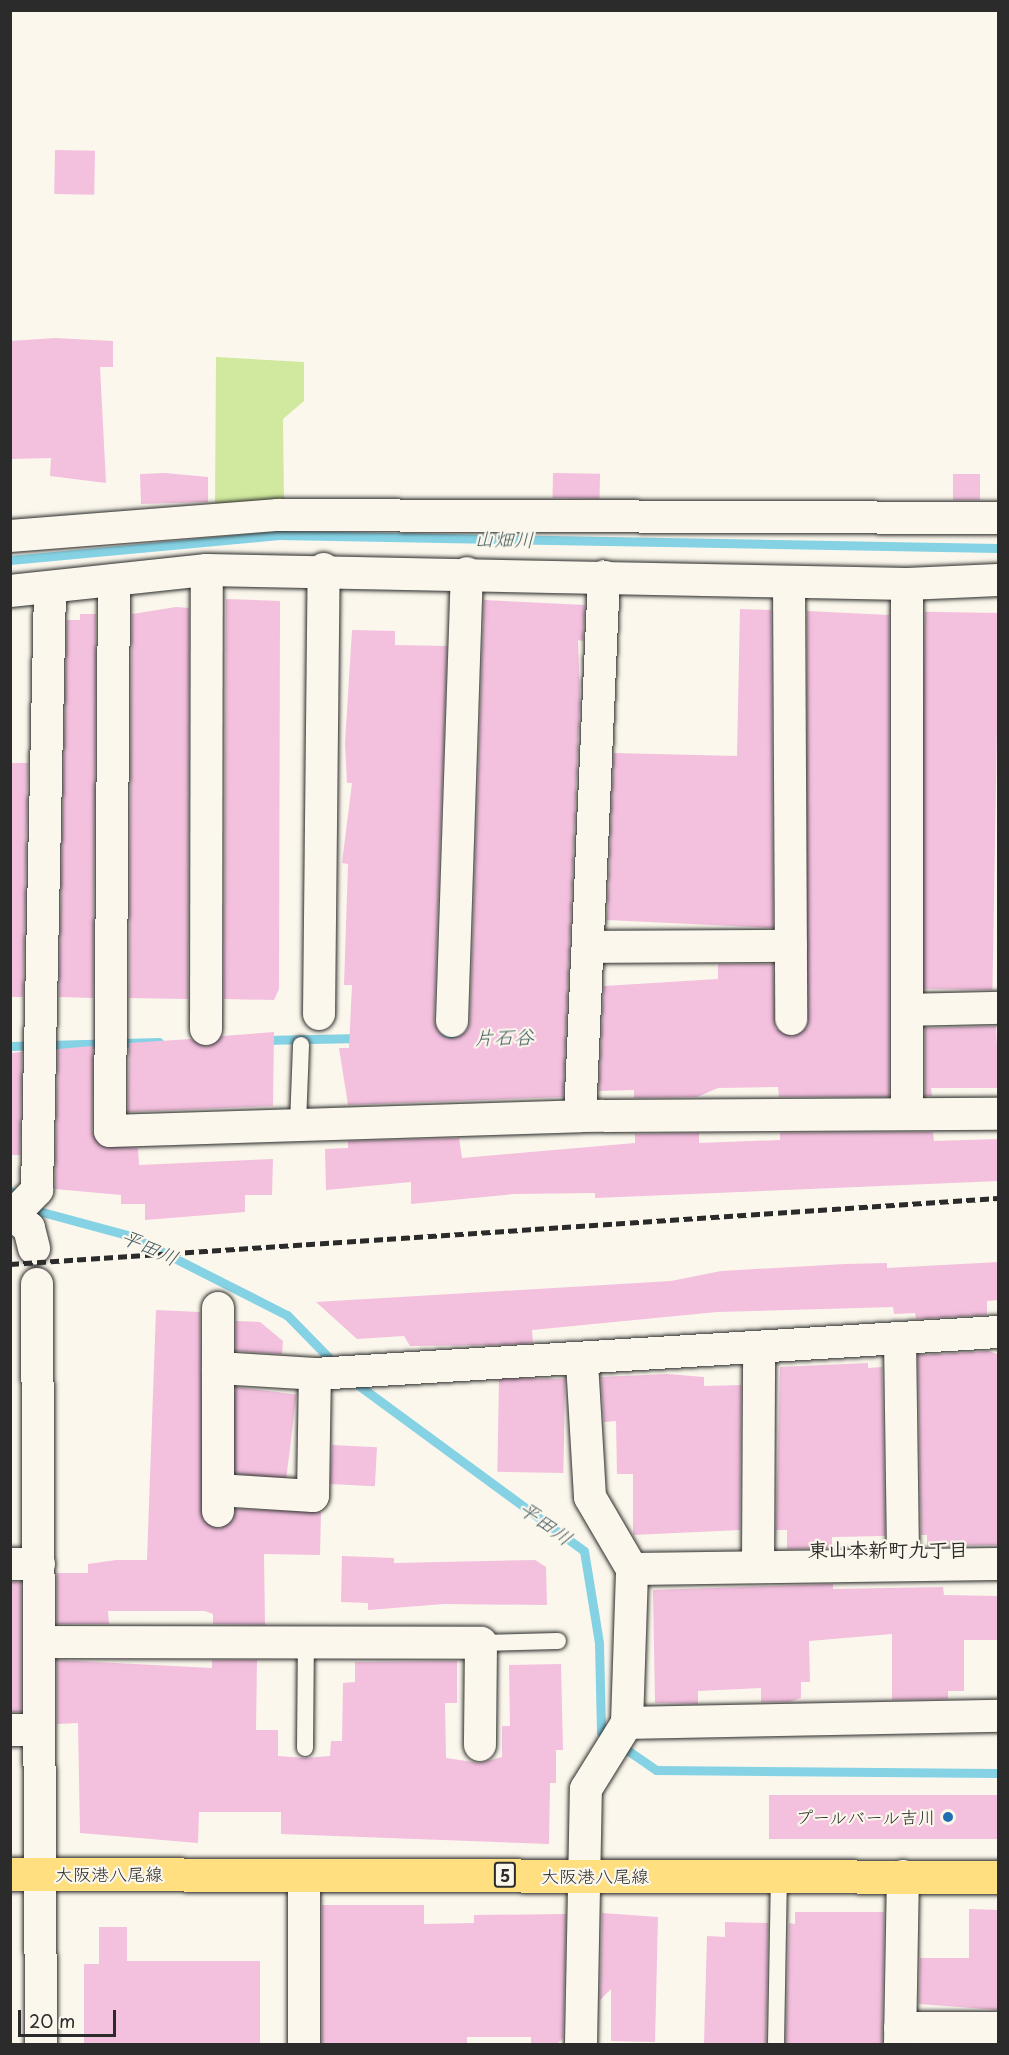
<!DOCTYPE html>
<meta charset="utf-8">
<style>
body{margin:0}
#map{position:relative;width:1009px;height:2055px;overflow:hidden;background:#fbf7ec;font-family:"Playpen Sans","Klee One",sans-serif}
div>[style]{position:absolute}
.green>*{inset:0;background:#d1e99e}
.stream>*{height:9px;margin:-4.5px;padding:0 4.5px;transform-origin:4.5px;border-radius:4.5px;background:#85d2e4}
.building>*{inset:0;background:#f3c0de;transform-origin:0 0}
.roads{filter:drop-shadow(0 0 2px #2b2b2b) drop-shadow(0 0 2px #2b2b2b)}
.lane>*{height:16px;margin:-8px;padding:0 8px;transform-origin:8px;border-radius:8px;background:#fbf7ec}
.street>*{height:32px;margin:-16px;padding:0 16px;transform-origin:16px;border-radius:16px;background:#fbf7ec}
.primary>*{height:33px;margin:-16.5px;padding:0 16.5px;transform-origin:16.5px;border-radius:16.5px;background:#ffdf80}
.rail>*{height:4.5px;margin-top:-2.25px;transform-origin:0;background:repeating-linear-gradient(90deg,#2b2b2b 0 9px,transparent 0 13.5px)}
.dots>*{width:16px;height:16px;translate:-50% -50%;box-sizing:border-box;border:3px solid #fbf7ec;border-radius:50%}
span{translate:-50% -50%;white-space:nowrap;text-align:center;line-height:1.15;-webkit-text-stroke:4.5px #fbf7ec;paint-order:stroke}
.shield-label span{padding:2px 4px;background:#fbf7ec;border:2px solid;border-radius:4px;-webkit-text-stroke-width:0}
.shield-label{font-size:16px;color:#2b2b2b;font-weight:700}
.poi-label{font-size:18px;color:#2b2b2b}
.right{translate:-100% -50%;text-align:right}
.street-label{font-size:18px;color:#2b2b2b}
.water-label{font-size:20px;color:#465d62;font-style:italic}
.neighbourhood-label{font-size:20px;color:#2b2b2b;font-weight:700}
.frame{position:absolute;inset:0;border:12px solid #2b2b2b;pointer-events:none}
.scale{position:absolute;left:18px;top:2010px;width:98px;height:27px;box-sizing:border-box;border:3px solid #2b2b2b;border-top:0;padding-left:8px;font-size:18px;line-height:21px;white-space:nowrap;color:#2b2b2b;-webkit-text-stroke:4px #fbf7ec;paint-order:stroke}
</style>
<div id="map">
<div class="green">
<i style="clip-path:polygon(216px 357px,304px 362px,304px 401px,283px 419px,284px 501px,215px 504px)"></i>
</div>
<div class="stream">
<i style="left:10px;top:560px;width:270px;rotate:-5.3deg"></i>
<i style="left:279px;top:535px;width:719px;rotate:1.04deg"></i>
<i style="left:434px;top:1037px;width:34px"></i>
<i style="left:263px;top:1040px;width:97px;rotate:-1.2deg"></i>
<i style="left:10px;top:1046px;width:149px;rotate:-1.5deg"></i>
<i style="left:10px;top:1191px;width:28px;rotate:41deg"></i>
<i style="left:31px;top:1209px;width:104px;rotate:15.1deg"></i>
<i style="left:131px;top:1236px;width:175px;rotate:26.9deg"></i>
<i style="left:287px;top:1315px;width:70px;rotate:45.6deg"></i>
<i style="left:350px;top:1379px;width:290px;rotate:36.3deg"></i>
<i style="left:584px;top:1551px;width:93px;rotate:80.7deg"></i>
<i style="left:599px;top:1643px;width:89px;rotate:88.7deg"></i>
<i style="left:601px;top:1732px;width:67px;rotate:34.6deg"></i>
<i style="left:656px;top:1770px;width:342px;rotate:0.5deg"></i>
</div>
<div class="building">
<i style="left:55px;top:150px;width:40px;height:44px;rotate:1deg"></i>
<i style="clip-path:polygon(55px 338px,113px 341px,113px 367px,100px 367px,106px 483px,50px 476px,51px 458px,10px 459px,10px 341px)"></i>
<i style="clip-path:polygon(165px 473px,208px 477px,208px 502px,141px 504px,140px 474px)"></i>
<i style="left:553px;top:473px;width:47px;height:25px;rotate:1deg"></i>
<i style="left:953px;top:474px;width:27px;height:26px"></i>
<i style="clip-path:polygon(226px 599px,280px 601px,279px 989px,274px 1000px,224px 999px)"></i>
<i style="clip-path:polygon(484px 600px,585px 605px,583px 641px,578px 640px,580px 696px,563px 1097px,348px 1105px,339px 1048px,349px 1048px,352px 985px,344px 985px,348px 864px,342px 863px,352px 783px,347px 783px,345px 743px,352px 630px,395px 631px,395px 645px,447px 646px,434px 1020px,442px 1036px,452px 1039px,467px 1031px,470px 1022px)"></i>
<i style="clip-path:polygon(176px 607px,189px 608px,188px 999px,129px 998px,132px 614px)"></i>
<i style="clip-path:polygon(740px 609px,771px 610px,773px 928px,607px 920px,614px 753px,737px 756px)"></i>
<i style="clip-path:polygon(807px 611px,889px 615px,889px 1097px,779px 1097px,778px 1087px,718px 1088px,697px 1097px,634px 1098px,634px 1090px,599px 1091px,604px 986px,718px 979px,718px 964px,773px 964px,775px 1028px,792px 1037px,807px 1027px)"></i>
<i style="left:999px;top:613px;width:377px;height:74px;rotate:91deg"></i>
<i style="clip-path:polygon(80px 614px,96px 614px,93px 998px,59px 997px,67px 620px,80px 620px)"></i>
<i style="clip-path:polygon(10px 763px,28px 763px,23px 997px,10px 997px)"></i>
<i style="clip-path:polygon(996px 1026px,999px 1088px,931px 1088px,932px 1096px,925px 1096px,925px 1028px)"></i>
<i style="clip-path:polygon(274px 1032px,273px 1106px,128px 1112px,129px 1043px,191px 1039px,207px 1047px,222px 1036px)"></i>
<i style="clip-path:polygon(93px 1046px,92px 1131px,101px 1146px,138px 1148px,139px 1165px,273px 1159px,272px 1195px,245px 1195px,245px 1212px,145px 1220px,145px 1204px,121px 1204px,121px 1195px,55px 1189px,58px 1049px)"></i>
<i style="clip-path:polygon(22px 1052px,20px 1155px,10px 1155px,10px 1053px)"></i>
<i style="clip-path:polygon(933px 1132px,934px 1141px,999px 1139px,999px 1181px,595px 1198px,595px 1193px,514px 1194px,411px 1204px,411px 1182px,326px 1190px,325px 1149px,348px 1148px,348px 1141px,459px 1138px,462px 1158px,635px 1143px,635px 1134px,699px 1133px,699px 1143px,780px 1140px,780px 1133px)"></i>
<i style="clip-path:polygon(999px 1262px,999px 1300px,987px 1301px,987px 1315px,916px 1319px,915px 1313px,894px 1314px,893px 1307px,717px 1312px,532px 1330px,533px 1343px,497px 1345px,410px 1346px,404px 1336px,357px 1339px,316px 1302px,671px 1281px,721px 1271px,845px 1264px,887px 1263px,887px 1268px)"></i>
<i style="clip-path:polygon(156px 1310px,200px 1312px,203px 1520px,219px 1529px,233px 1520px,236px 1509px,321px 1512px,320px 1555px,264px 1554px,265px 1625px,213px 1624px,213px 1614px,205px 1611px,108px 1611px,109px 1624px,57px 1624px,57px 1573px,88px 1573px,88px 1564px,116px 1560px,147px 1560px)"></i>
<i style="clip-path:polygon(236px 1321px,260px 1322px,283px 1341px,282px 1354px,236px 1351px)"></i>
<i style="clip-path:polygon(989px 1351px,999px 1355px,999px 1545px,927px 1546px,927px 1535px,921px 1535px,918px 1355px)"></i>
<i style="clip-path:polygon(868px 1363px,868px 1368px,882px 1367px,885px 1536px,832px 1537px,832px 1548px,787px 1549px,787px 1530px,776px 1530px,780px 1367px)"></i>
<i style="clip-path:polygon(667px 1374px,704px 1377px,704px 1386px,741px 1385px,740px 1530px,633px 1535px,633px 1474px,617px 1474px,616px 1421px,604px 1422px,601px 1377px)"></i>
<i style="left:565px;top:1379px;width:94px;height:66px;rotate:91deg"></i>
<i style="left:236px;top:1387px;width:61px;height:86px;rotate:7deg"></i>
<i style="left:332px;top:1445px;width:45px;height:39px;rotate:3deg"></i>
<i style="clip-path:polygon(342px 1556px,394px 1558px,394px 1563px,535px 1560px,546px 1567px,547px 1605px,444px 1604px,368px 1610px,368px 1603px,341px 1602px)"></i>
<i style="left:10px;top:1582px;width:11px;height:130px"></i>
<i style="clip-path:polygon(833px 1584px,833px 1589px,943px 1587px,944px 1595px,999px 1596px,999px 1640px,964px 1640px,964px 1691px,948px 1691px,948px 1699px,892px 1700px,892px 1634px,809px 1641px,810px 1682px,801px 1682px,801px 1698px,789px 1702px,761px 1702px,761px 1688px,698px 1691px,698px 1704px,655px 1703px,653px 1590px)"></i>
<i style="clip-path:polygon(57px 1660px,212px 1668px,212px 1660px,257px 1660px,256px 1730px,278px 1730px,278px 1756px,305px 1758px,330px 1756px,331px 1741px,342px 1741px,343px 1683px,355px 1682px,355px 1662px,457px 1661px,457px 1703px,445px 1703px,446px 1758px,480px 1763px,502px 1757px,502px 1726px,510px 1726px,509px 1665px,561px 1664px,563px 1750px,556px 1750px,556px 1783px,550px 1783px,549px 1844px,281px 1834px,281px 1812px,199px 1812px,198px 1843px,80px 1833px,78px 1723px,57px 1724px)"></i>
<i style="left:999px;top:1795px;width:44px;height:230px;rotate:90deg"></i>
<i style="clip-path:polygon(322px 1905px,424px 1905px,424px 1924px,474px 1923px,474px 1915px,566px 1914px,563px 2038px,557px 2044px,531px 2044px,531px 2037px,467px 2037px,467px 2044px,322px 2044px)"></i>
<i style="clip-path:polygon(969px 1909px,999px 1910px,999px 2010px,919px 2004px,920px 1958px,969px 1958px)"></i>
<i style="clip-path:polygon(795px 1912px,884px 1912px,882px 2044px,786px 2044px,789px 1923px,795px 1924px)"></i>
<i style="clip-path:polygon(602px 1913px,658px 1917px,655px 2042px,611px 2041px,611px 1989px,600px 2000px)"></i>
<i style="clip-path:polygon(725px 1922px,768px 1923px,766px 2044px,704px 2044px,707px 1936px,725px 1937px)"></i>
<i style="clip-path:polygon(99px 1927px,127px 1927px,127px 1961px,260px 1961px,260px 2044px,84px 2044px,84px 1964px,99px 1964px)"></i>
</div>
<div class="roads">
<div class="lane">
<i style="left:298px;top:1124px;width:79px;rotate:-87.8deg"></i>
<i style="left:481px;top:1643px;width:77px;rotate:-1.5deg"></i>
<i style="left:305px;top:1748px;width:106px;rotate:-89.5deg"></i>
<i style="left:776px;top:2044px;width:168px;rotate:-89deg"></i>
</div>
<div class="street">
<i style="left:10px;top:536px;width:269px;rotate:-4.5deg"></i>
<i style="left:278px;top:515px;width:720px;rotate:0.24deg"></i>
<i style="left:114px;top:580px;width:551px;rotate:90.42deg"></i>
<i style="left:110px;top:1131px;width:470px;rotate:-1.8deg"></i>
<i style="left:580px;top:1116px;width:418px;rotate:-0.3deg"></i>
<i style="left:789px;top:582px;width:437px;rotate:89.7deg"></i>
<i style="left:907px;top:584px;width:527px;rotate:90deg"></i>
<i style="left:10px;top:591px;width:198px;rotate:-6.1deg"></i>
<i style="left:207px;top:570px;width:700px;rotate:1.15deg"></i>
<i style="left:907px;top:584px;width:91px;rotate:-2.5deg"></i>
<i style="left:588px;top:947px;width:203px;rotate:-0.3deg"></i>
<i style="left:907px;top:1010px;width:91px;rotate:-1.3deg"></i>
<i style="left:319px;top:1014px;width:445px;rotate:-89.4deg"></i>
<i style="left:452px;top:1021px;width:448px;rotate:-88.1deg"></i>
<i style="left:206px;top:1029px;width:459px;rotate:-89.9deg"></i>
<i style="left:580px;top:1116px;width:540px;rotate:-87.45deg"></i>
<i style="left:10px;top:1213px;width:24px;rotate:38deg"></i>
<i style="left:29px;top:1228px;width:21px;rotate:76deg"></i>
<i style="left:13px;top:1215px;width:35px;rotate:-46deg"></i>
<i style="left:37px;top:1190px;width:602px;rotate:-88.76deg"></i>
<i style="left:37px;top:1284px;width:760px;rotate:89.7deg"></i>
<i style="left:900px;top:1339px;width:224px;rotate:89.2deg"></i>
<i style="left:218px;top:1368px;width:97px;rotate:3.5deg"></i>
<i style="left:218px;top:1490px;width:95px;rotate:3.6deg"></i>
<i style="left:313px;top:1496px;width:122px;rotate:-89.1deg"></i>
<i style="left:315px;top:1374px;width:684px;rotate:-3.52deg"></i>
<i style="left:218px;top:1511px;width:203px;rotate:-90deg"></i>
<i style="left:10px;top:1564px;width:29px"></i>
<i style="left:758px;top:1566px;width:217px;rotate:-89.7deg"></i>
<i style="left:632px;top:1569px;width:366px;rotate:-0.8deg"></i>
<i style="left:39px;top:1642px;width:442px;rotate:0.1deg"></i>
<i style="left:481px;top:1643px;width:102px;rotate:90.6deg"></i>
<i style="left:627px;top:1723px;width:371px;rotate:-1.1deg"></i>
<i style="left:10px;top:1730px;width:29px"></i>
<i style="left:900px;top:2028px;width:98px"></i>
<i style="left:304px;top:2044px;width:169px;rotate:-90deg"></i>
<i style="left:581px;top:2044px;width:255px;rotate:-88.9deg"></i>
<i style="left:586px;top:1789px;width:78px;rotate:-58.2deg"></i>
<i style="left:627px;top:1723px;width:154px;rotate:-88.1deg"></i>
<i style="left:632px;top:1569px;width:83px;rotate:-120.3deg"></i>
<i style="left:590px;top:1497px;width:136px;rotate:-93.4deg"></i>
<i style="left:900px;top:2044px;width:168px;rotate:-89deg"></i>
</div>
<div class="primary">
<i style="left:10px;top:1874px;width:988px;rotate:0.17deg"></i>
</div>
</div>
<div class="rail">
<i style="left:10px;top:1264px;width:990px;rotate:-3.82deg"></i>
</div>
<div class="dots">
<i style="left:948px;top:1817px;background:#1f6fb2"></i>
</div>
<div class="shield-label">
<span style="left:505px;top:1875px">5</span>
</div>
<div class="poi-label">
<span class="right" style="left:936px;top:1817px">プールバール吉川</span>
</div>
<div class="street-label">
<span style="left:109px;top:1874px">大阪港八尾線</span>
<span style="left:595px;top:1876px">大阪港八尾線</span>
</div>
<div class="water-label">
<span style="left:504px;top:539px;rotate:1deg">山畑川</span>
<span style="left:504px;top:1037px;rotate:-1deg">片石谷</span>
<span style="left:150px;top:1247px;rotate:24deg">平田川</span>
<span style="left:546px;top:1523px;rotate:36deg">平田川</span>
</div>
<div class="neighbourhood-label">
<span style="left:888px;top:1549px">東山本新町九丁目</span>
</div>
<div class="frame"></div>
<div class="scale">20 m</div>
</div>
